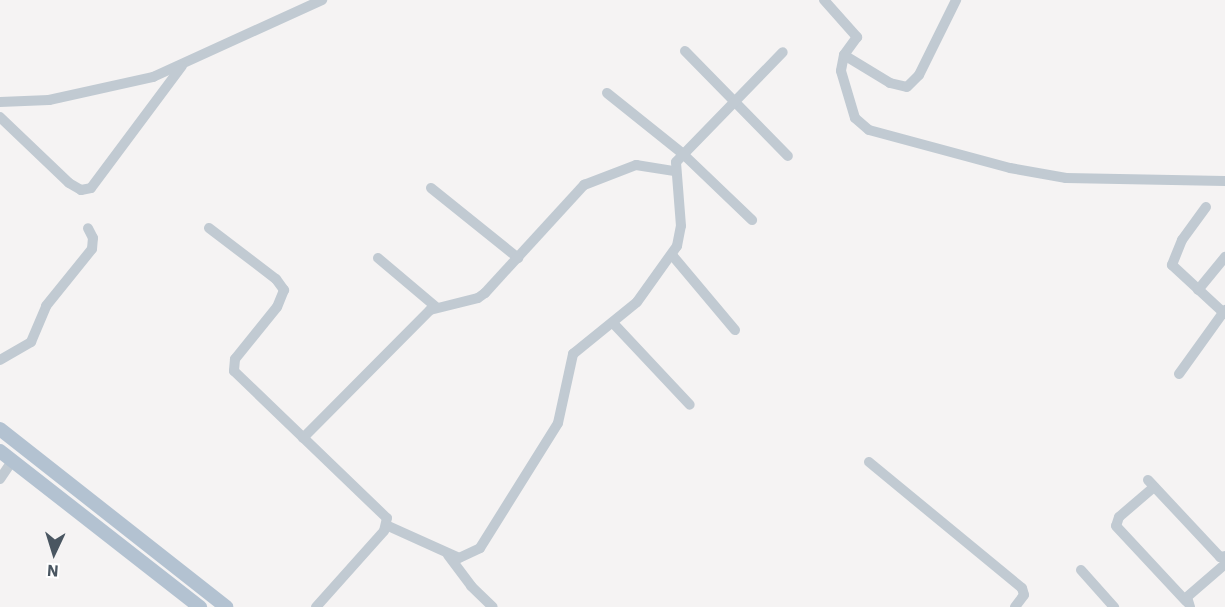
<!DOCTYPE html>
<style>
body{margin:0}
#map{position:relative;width:1225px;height:607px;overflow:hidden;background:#f5f3f3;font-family:"IBM Plex Sans",sans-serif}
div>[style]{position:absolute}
.minor>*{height:10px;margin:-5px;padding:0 5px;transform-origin:5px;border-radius:5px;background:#c1cad2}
.major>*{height:14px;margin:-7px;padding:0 7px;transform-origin:7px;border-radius:7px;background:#b3c2d1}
span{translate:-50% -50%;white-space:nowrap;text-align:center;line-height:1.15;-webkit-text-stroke:4.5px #fff;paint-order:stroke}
.north{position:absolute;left:24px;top:523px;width:60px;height:60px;-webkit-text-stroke:4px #fff;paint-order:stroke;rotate:184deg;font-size:16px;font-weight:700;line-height:24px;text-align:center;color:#4a5661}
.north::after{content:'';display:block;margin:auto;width:21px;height:27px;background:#4a5661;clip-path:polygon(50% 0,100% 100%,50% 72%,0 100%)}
</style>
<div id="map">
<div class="minor">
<i style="left:824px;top:0;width:50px;rotate:48.3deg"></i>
<i style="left:857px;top:37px;width:22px;rotate:126deg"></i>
<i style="left:844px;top:55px;width:16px;rotate:101deg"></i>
<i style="left:841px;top:71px;width:49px;rotate:73.4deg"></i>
<i style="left:855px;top:118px;width:18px;rotate:41deg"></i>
<i style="left:869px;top:130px;width:146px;rotate:15.1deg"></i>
<i style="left:1010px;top:168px;width:57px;rotate:10.1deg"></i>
<i style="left:1066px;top:178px;width:159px;rotate:1.1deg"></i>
<i style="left:685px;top:51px;width:147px;rotate:45.6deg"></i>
<i style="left:844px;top:55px;width:54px;rotate:31.3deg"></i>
<i style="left:890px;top:83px;width:17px;rotate:13deg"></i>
<i style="left:907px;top:87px;width:17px;rotate:-45deg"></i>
<i style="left:919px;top:75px;width:84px;rotate:-63.7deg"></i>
<i style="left:607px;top:93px;width:96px;rotate:38.7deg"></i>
<i style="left:682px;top:153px;width:97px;rotate:43.7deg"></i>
<i style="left:0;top:102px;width:49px;rotate:-2.3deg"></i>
<i style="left:49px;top:100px;width:107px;rotate:-12.5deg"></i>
<i style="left:153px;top:77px;width:186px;rotate:-24.5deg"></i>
<i style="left:0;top:117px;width:95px;rotate:43.7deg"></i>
<i style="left:69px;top:183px;width:14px;rotate:30deg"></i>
<i style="left:81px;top:190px;width:10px;rotate:-11deg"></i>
<i style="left:91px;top:188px;width:152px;rotate:-53.3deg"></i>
<i style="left:431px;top:188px;width:112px;rotate:38.8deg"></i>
<i style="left:1206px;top:207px;width:41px;rotate:126deg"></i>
<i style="left:1182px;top:240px;width:27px;rotate:112deg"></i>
<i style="left:1172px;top:265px;width:72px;rotate:42.8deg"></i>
<i style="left:209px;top:228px;width:84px;rotate:37.3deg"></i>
<i style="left:276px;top:279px;width:14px;rotate:54deg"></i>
<i style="left:284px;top:290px;width:18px;rotate:112deg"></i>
<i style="left:277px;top:307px;width:67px;rotate:128.9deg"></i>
<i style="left:235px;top:359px;width:12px;rotate:95deg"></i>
<i style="left:234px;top:371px;width:212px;rotate:43.9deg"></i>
<i style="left:387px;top:518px;width:13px;rotate:103deg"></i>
<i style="left:384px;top:531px;width:102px;rotate:131.8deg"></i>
<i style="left:672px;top:255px;width:98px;rotate:50deg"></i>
<i style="left:378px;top:258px;width:76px;rotate:40.2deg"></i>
<i style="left:1198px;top:290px;width:43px;rotate:-50.7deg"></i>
<i style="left:613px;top:323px;width:112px;rotate:46.8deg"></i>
<i style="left:0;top:360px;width:36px;rotate:-30deg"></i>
<i style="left:31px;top:342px;width:39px;rotate:-67deg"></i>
<i style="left:46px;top:306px;width:73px;rotate:-51.1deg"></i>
<i style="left:92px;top:249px;width:11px;rotate:-85deg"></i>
<i style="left:93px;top:238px;width:11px;rotate:-117deg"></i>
<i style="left:1179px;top:374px;width:79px;rotate:-54.3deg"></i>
<i style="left:303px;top:438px;width:180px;rotate:-45.2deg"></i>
<i style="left:430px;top:310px;width:49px;rotate:-14deg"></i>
<i style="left:478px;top:298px;width:9px;rotate:-36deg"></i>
<i style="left:485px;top:293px;width:147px;rotate:-47.5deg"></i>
<i style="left:584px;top:185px;width:56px;rotate:-21deg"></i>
<i style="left:636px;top:165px;width:39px;rotate:9deg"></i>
<i style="left:869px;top:462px;width:198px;rotate:39.5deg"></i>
<i style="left:1022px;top:588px;width:7px;rotate:74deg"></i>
<i style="left:1024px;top:595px;width:15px;rotate:127deg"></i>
<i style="left:0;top:479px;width:23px;rotate:-56deg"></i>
<i style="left:1148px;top:480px;width:105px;rotate:46.9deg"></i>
<i style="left:1220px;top:557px;width:5px;rotate:-11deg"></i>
<i style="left:1154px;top:487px;width:46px;rotate:139.4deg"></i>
<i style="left:1119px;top:517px;width:9px;rotate:108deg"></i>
<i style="left:1116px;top:526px;width:103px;rotate:47deg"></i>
<i style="left:386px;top:525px;width:80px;rotate:24.3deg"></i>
<i style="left:459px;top:558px;width:23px;rotate:-25deg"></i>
<i style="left:480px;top:548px;width:147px;rotate:-58deg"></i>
<i style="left:558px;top:423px;width:71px;rotate:-77.7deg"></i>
<i style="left:573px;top:354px;width:82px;rotate:-39.1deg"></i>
<i style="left:637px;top:302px;width:69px;rotate:-54.5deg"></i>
<i style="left:677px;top:246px;width:20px;rotate:-79deg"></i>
<i style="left:681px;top:226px;width:64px;rotate:-94.5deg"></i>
<i style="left:676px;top:162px;width:153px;rotate:-45.8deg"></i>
<i style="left:448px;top:555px;width:39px;rotate:53deg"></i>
<i style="left:471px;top:586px;width:30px;rotate:44deg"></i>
<i style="left:1081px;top:570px;width:50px;rotate:48.3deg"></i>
<i style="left:1190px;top:607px;width:10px;rotate:-107deg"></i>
<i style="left:1187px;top:597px;width:49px;rotate:-40.9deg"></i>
</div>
<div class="major">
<i style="left:0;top:429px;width:288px;rotate:38.2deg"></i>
<i style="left:0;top:451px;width:254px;rotate:38deg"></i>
</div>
<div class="north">N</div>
</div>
